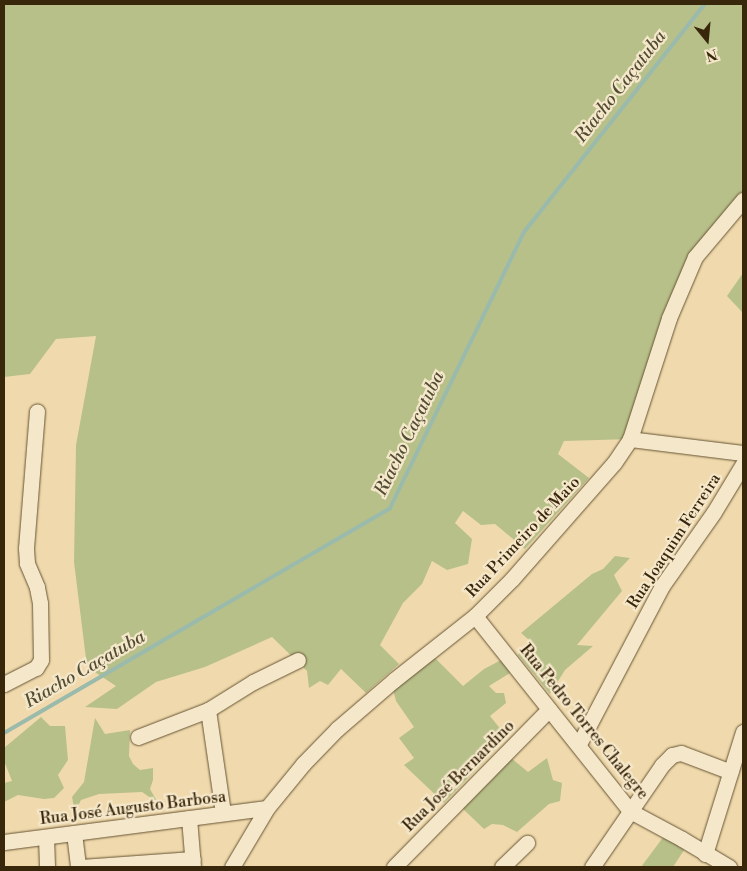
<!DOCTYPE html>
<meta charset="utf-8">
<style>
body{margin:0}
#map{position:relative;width:747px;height:871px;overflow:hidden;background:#f0daad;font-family:"Libre Bodoni",serif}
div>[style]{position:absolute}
.green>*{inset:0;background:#b8c08a}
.stream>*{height:4px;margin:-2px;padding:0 2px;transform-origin:2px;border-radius:2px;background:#9abaac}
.roads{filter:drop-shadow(0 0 1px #675434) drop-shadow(0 0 1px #675434)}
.minor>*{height:15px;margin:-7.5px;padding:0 7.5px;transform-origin:7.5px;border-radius:7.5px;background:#f5e7ca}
span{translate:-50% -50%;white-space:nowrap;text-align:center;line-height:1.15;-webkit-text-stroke:4.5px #f5e7ca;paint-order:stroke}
.street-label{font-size:16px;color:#39270c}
.water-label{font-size:18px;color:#514c34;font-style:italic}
.frame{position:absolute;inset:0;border:5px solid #39270c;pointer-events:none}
.north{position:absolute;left:682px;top:15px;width:50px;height:50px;-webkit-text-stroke:4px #f5e7ca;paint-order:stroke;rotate:163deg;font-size:14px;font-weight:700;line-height:20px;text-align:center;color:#39270c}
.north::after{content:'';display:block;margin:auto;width:18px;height:22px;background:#39270c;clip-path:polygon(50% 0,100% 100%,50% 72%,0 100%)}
</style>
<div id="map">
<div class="green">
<i style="clip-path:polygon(4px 4px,743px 4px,743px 198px,696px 249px,632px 439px,564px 441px,558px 454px,589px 478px,525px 549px,495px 524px,481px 525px,463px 511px,455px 523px,472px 539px,468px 564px,447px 570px,432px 561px,422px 584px,403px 603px,380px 645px,399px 664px,366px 693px,341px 669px,328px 685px,320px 681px,309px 688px,307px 671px,272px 637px,205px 667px,156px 682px,117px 709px,85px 707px,116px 686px,87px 667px,74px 562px,76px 445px,96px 336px,56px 339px,30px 374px,4px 377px)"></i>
<i style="clip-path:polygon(743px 273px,743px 313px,727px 296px)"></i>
<i style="clip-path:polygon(615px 556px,630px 558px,614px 575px,622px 591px,577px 645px,593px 646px,565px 670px,550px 694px,518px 655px,529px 640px,521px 633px,592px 574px,603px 569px)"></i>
<i style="clip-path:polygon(435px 658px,463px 686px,484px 669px,503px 659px,510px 673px,489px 686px,496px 693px,504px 693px,506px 703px,490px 716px,507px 737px,444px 803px,404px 765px,414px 758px,399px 738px,414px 727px,396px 701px,393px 690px)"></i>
<i style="clip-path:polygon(41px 717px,50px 726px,65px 726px,68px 760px,58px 775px,64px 788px,54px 798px,44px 799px,18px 795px,4px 802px,4px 783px,12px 781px,4px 761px,4px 748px)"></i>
<i style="clip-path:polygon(95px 718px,105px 734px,130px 730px,129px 756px,133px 764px,140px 770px,153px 768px,153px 780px,150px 789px,158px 803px,142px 792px,99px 794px,81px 800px,75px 812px,72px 797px,84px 782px)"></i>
<i style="clip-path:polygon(510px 757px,528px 772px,547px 758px,553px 780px,562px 783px,560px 801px,549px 804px,517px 832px,503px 825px,492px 824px,484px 829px,461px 807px)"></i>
<i style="clip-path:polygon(667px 832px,688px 844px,673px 867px,641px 867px)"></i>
</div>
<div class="stream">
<i style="left:4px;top:733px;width:447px;rotate:-30.2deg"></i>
<i style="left:390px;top:508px;width:307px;rotate:-64.1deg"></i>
<i style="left:524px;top:232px;width:291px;rotate:-51.6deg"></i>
</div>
<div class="roads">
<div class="minor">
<i style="left:630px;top:439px;width:114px;rotate:7.1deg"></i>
<i style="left:475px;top:616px;width:249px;rotate:51.5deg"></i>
<i style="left:630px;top:811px;width:59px;rotate:28.3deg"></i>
<i style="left:682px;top:839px;width:55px;rotate:30.8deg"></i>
<i style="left:4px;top:684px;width:36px;rotate:-27deg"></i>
<i style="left:36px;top:668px;width:9px;rotate:-58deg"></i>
<i style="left:41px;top:660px;width:57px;rotate:-91deg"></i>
<i style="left:40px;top:603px;width:16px;rotate:-101deg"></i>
<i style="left:37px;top:587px;width:26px;rotate:-113deg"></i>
<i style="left:27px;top:563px;width:15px;rotate:-94deg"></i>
<i style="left:26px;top:548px;width:137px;rotate:-85.4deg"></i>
<i style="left:208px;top:710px;width:104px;rotate:81.7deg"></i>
<i style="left:138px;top:737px;width:75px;rotate:-21.1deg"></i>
<i style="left:208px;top:710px;width:53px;rotate:-31.9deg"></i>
<i style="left:253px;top:682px;width:50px;rotate:-26.1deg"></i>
<i style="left:579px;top:744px;width:178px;rotate:-62.3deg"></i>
<i style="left:662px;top:586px;width:90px;rotate:-54.9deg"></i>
<i style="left:714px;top:512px;width:56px;rotate:-58.9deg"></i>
<i style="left:189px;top:818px;width:49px;rotate:85.3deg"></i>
<i style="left:74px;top:833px;width:34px;rotate:83deg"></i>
<i style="left:46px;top:837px;width:30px;rotate:88deg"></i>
<i style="left:4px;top:842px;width:265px;rotate:-7.4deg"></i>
<i style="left:705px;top:854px;width:128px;rotate:-72.7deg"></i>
<i style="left:81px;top:867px;width:112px;rotate:-4.1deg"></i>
<i style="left:232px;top:867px;width:69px;rotate:-59.3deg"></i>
<i style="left:267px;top:808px;width:57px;rotate:-50.7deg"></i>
<i style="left:303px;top:764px;width:49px;rotate:-45.8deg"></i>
<i style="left:337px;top:729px;width:75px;rotate:-40.7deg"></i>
<i style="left:394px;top:680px;width:103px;rotate:-38.3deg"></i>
<i style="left:475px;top:616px;width:52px;rotate:-45deg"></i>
<i style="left:512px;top:579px;width:154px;rotate:-48.7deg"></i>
<i style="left:614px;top:463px;width:29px;rotate:-56deg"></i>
<i style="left:630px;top:439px;width:127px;rotate:-72.1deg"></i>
<i style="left:669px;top:318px;width:66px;rotate:-66.9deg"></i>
<i style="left:695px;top:257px;width:75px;rotate:-49.9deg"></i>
<i style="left:394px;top:867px;width:221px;rotate:-45.5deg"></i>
<i style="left:502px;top:867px;width:35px;rotate:-44deg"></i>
<i style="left:592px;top:867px;width:124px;rotate:-55.5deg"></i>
<i style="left:662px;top:765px;width:14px;rotate:-45deg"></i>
<i style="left:672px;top:755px;width:9px;rotate:-13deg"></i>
<i style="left:681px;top:753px;width:53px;rotate:20.8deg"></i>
</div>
</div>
<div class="street-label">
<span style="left:523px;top:537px;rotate:-47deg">Rua Primeiro de Maio</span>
<span style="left:674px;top:541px;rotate:-57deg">Rua Joaquim Ferreira</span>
<span style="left:584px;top:722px;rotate:51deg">Rua Pedro Torres Chalegre</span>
<span style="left:459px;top:776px;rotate:-45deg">Rua José Bernardino</span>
<span style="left:133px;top:808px;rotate:-7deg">Rua José Augusto Barbosa</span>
</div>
<div class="water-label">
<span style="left:621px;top:87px;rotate:-52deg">Riacho Caçatuba</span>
<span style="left:410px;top:434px;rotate:-64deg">Riacho Caçatuba</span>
<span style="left:85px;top:670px;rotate:-30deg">Riacho Caçatuba</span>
</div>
<div class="frame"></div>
<div class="north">N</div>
</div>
